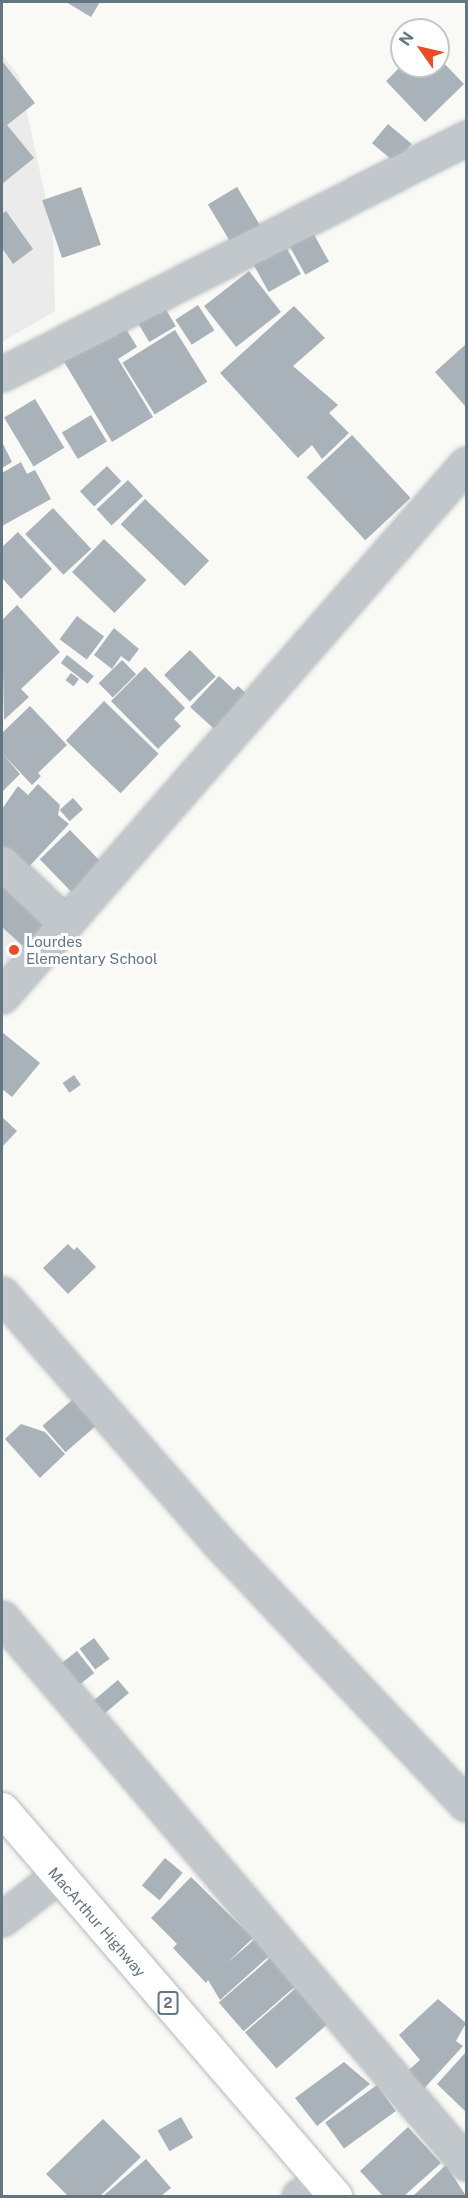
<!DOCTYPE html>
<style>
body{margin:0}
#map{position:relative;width:468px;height:2198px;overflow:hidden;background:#f9f9f6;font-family:"Public Sans",sans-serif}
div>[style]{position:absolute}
.built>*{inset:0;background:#eaebea}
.building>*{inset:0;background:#a9b2b8;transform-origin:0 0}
.roads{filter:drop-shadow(0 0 2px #b5babd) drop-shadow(0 0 2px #b5babd)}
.minor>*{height:33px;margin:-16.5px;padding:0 16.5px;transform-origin:16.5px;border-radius:16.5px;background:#c2c7cb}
.highway>*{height:33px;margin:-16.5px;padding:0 16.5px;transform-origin:16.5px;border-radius:16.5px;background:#fff}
.dots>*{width:16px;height:16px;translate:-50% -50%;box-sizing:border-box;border:3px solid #fff;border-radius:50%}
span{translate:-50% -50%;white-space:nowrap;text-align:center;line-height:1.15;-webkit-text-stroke:6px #fff;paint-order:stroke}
.shield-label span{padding:2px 4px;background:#fff;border:2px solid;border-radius:4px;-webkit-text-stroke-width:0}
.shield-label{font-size:14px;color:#637682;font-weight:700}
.poi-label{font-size:15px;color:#637682}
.left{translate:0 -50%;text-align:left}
.street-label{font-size:15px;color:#637682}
.frame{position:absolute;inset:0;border:3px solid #637682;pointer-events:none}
.north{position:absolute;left:390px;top:18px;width:60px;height:60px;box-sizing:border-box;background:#fff;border:2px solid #c1c8cd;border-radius:50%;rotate:304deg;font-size:16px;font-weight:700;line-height:24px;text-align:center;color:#637682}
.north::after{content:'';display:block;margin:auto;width:21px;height:27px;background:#e94c27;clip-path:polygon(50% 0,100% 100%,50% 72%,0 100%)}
</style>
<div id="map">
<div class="built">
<i style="clip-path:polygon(2px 55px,19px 76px,53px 232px,55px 311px,2px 342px)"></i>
<i style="clip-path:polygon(2px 875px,51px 922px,2px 979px)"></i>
</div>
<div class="building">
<i style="clip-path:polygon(66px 2px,100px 2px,91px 17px)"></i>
<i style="clip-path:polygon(438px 57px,464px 84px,425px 122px,386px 81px,401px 66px,438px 66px)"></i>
<i style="clip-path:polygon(2px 61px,35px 103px,7px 125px,34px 158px,2px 184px)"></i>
<i style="left:388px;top:124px;width:31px;height:25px;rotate:40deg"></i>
<i style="left:81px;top:187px;width:61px;height:41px;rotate:71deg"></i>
<i style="left:237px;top:187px;width:45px;height:34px;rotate:59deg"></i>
<i style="clip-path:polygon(6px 211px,33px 249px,13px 264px,2px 248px,2px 214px)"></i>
<i style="left:312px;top:231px;width:35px;height:27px;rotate:61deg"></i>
<i style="left:286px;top:247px;width:31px;height:37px;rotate:61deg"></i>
<i style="left:249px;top:271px;width:52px;height:57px;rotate:52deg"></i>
<i style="left:162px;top:303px;width:27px;height:31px;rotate:59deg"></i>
<i style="left:198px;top:305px;width:30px;height:27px;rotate:57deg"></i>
<i style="clip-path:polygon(294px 306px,325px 338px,293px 366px,338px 405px,329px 413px,349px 433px,322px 459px,312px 445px,298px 458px,220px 373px)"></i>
<i style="clip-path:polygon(120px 319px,137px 347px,118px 359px,153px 417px,112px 442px,60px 355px)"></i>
<i style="left:175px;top:330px;width:61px;height:62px;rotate:58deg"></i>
<i style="clip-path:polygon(466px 344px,466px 407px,435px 372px)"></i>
<i style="left:35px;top:399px;width:57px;height:36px;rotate:59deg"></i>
<i style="left:91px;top:415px;width:31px;height:34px;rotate:59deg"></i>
<i style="left:352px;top:435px;width:86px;height:62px;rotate:47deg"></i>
<i style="clip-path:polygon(2px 442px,12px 462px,2px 468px)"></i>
<i style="clip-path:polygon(21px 462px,27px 474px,35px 470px,51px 499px,2px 526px,2px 473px)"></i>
<i style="left:107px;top:466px;width:21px;height:37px;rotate:47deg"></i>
<i style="left:128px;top:480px;width:22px;height:43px;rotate:47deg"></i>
<i style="left:145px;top:499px;width:89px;height:35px;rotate:44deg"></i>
<i style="left:53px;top:508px;width:56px;height:38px;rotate:47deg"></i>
<i style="clip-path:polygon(18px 532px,52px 569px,21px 599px,2px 578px,2px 547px)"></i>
<i style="left:104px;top:539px;width:59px;height:46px;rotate:44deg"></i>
<i style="clip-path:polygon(17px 605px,60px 652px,21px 689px,29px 697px,4px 720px,2px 620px)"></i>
<i style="left:77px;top:616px;width:34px;height:29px;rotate:37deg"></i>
<i style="clip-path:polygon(114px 628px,139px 649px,129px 662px,121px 656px,112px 669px,94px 655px)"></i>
<i style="left:190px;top:650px;width:37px;height:36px;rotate:46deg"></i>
<i style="left:67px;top:655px;width:34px;height:10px;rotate:38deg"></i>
<i style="left:122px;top:660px;width:20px;height:33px;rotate:45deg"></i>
<i style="clip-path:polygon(145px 667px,185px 708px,174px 719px,181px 726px,158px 749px,111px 701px)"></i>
<i style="left:71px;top:673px;width:10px;height:9px;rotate:37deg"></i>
<i style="clip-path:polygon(219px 676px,234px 690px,238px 686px,249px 696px,223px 737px,190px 707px)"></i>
<i style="left:104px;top:701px;width:76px;height:55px;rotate:44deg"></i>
<i style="clip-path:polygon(30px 706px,67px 745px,38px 773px,41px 776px,32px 785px,3px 754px,20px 774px,2px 792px,2px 733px)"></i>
<i style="clip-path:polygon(38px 784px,60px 805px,58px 815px,69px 824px,23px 873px,2px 853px,2px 809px,18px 786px,28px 795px)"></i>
<i style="left:73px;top:798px;width:15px;height:18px;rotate:48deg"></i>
<i style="left:70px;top:830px;width:46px;height:42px;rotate:46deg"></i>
<i style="clip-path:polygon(2px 879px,48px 921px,24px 947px,2px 927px)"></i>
<i style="clip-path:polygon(2px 1032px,40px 1063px,12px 1097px,2px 1089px)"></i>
<i style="left:74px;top:1075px;width:12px;height:14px;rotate:55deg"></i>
<i style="clip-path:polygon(2px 1117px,17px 1131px,2px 1147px)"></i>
<i style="clip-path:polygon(68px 1244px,74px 1250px,77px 1247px,96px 1267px,68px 1294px,43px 1268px)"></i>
<i style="left:78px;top:1395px;width:35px;height:47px;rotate:49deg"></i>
<i style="clip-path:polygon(21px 1424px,45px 1432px,65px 1454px,40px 1478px,5px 1439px)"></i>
<i style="left:94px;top:1638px;width:26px;height:18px;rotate:53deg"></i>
<i style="left:77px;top:1651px;width:28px;height:23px;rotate:52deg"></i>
<i style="left:118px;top:1680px;width:17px;height:38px;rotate:50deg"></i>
<i style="left:165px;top:1858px;width:23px;height:36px;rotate:40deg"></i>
<i style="clip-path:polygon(191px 1877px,253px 1938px,227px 1963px,255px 1939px,269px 1956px,220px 2000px,208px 1980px,206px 1983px,173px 1948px,177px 1944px,151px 1918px)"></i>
<i style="left:270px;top:1958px;width:38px;height:68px;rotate:49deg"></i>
<i style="left:297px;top:1987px;width:48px;height:69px;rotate:49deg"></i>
<i style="clip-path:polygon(438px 1999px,466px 2023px,456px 2041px,463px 2046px,419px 2094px,402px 2076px,420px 2060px,399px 2035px)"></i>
<i style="clip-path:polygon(466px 2052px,466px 2112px,437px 2084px)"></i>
<i style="clip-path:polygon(344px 2062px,370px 2084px,317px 2126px,295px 2098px)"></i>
<i style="left:377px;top:2085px;width:32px;height:64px;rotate:54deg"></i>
<i style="left:181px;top:2117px;width:24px;height:27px;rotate:60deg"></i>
<i style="clip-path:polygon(103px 2119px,141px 2157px,100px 2196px,68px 2196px,46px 2174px)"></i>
<i style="clip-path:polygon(408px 2127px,441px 2163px,404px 2196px,383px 2196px,360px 2171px)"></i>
<i style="clip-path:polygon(146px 2159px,171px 2188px,161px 2196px,103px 2196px)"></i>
<i style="clip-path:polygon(446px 2165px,466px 2196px,413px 2196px)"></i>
</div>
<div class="roads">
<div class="minor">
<i style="left:2px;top:374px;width:521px;rotate:-26.96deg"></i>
<i style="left:2px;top:863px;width:87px;rotate:43.6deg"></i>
<i style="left:2px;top:996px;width:706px;rotate:-48.91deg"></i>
<i style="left:2px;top:1294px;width:329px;rotate:48.9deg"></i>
<i style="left:218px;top:1542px;width:361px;rotate:46.6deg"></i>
<i style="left:2px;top:1618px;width:716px;rotate:49.59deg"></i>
<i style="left:2px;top:1919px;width:70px;rotate:-38deg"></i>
<i style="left:299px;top:2196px;width:28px;rotate:-23deg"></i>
</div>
<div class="highway">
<i style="left:2px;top:1809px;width:511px;rotate:49.29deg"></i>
</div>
</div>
<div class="dots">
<i style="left:14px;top:950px;background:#e94c27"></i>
</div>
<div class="shield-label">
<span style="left:168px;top:2003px">2</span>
</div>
<div class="poi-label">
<span class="left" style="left:26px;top:950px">Lourdes<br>Elementary School</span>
</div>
<div class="street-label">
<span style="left:97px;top:1922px;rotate:49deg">MacArthur Highway</span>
</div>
<div class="frame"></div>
<div class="north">N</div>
</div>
